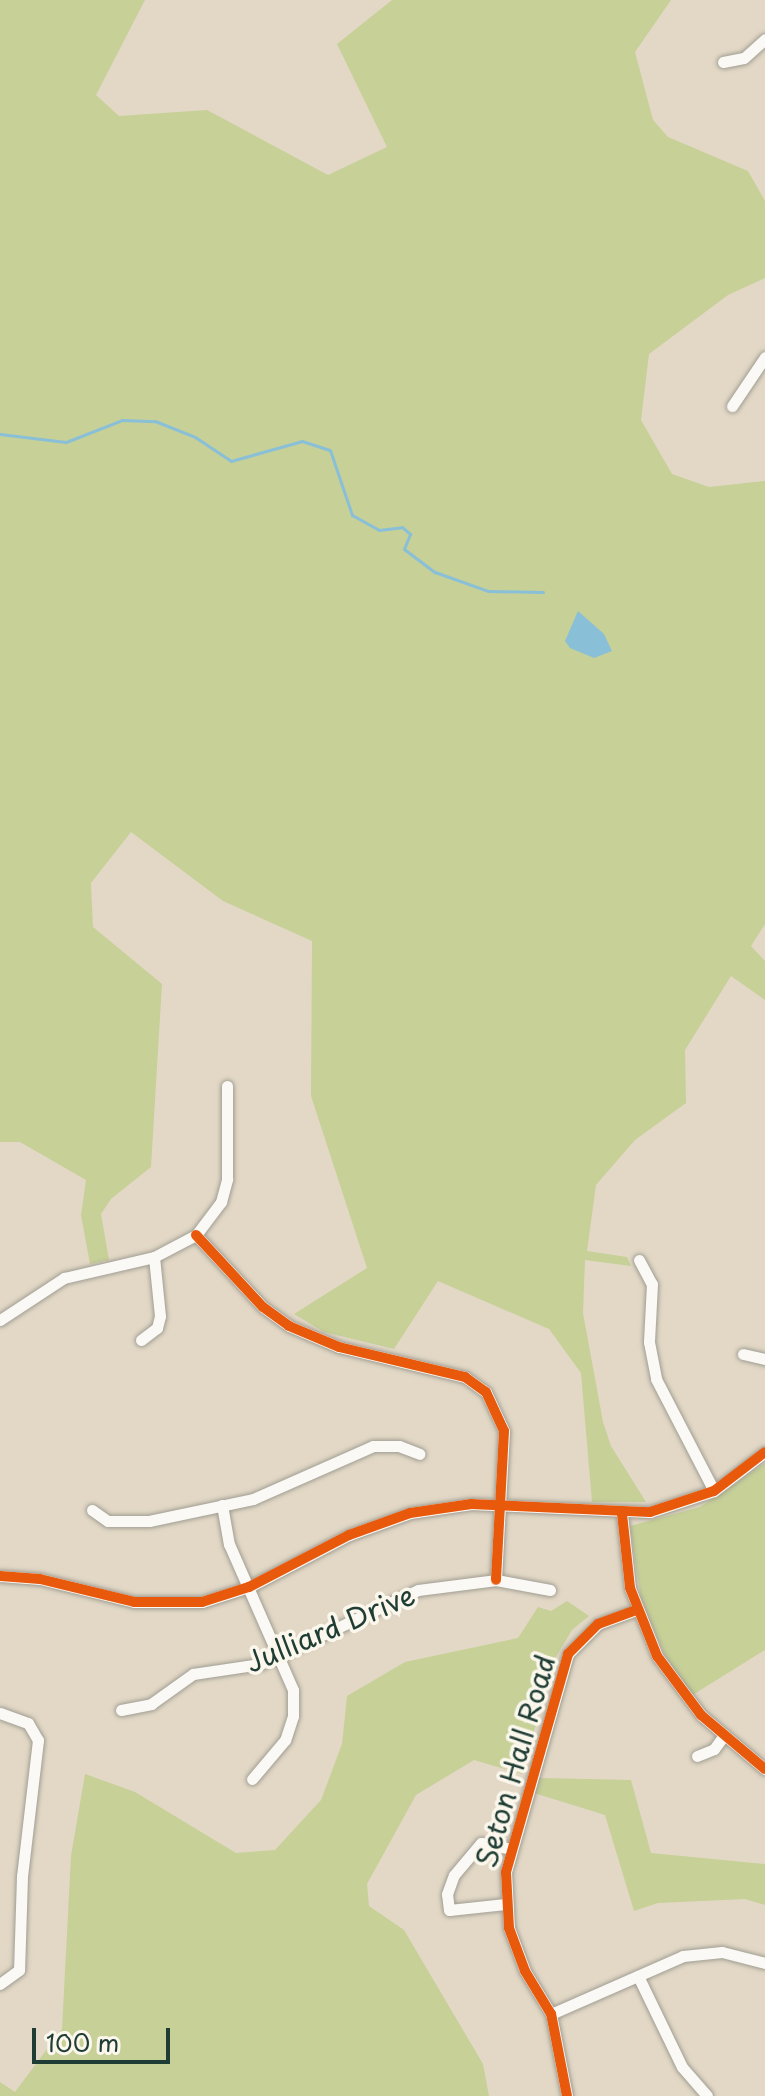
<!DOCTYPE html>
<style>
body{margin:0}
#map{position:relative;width:765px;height:2096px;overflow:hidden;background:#e3d8c6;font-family:"Playpen Sans",sans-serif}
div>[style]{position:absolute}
.green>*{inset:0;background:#c6d097}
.water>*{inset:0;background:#8abfd8}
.stream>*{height:3px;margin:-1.5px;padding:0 1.5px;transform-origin:1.5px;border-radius:1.5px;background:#8abfd8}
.roads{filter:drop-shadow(0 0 2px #a09e93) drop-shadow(0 0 2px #a09e93)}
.minor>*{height:11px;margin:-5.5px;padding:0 5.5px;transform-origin:5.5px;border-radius:5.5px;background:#fbf9f6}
.cycleway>*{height:10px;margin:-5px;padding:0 5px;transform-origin:5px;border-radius:5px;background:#e8590c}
span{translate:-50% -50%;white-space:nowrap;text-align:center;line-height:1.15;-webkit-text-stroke:7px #fbf7ec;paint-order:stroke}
.street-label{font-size:28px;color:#1f3d34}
.scale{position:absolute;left:32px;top:2028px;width:138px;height:36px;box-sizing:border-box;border:4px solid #1f3d34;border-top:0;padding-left:10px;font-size:24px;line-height:28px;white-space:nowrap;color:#1f3d34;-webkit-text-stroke:6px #fbf7ec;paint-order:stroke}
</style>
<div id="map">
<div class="green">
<i style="clip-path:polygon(0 0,145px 0,96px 95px,119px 116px,207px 110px,328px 175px,387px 147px,337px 44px,392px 0,671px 0,635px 52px,653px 120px,668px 137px,748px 171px,765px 201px,765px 278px,728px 295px,649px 354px,641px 420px,672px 474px,709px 487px,765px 481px,765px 924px,751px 946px,765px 961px,765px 1000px,731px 976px,685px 1050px,686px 1103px,635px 1140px,596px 1185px,587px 1251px,627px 1257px,631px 1266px,585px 1260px,583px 1313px,603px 1422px,611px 1446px,646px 1502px,592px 1502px,581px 1373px,549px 1329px,438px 1281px,394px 1349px,324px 1332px,294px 1314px,367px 1268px,311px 1096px,312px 941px,223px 901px,131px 832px,91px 883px,93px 927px,162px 984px,151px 1167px,111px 1199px,101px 1214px,109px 1260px,90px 1264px,81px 1215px,86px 1180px,20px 1142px,0 1142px)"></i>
<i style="clip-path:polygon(765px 1463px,765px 1650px,691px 1696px,664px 1653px,641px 1599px,630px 1526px,700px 1507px)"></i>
<i style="clip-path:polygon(567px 1601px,589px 1616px,572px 1630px,554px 1660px,522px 1774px,474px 1760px,416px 1795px,367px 1884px,369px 1906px,404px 1930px,483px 2064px,489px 2096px,0 2096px,0 2082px,15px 2092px,62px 2029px,71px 1856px,85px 1774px,135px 1792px,236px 1853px,275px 1850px,321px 1800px,342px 1744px,347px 1696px,405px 1662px,518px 1638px,538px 1607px,551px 1611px)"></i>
<i style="clip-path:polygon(539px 1778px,631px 1780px,651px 1853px,765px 1864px,765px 1905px,745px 1899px,658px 1903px,634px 1911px,605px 1815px,534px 1793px)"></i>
</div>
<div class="water">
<i style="clip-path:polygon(578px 611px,604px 634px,612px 651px,594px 658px,570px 648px,565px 641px)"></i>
</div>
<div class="stream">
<i style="left:0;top:434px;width:66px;rotate:6.9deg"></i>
<i style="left:66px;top:442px;width:60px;rotate:-21.4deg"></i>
<i style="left:122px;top:420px;width:33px;rotate:2deg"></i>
<i style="left:155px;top:421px;width:43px;rotate:21.8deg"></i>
<i style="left:195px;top:437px;width:43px;rotate:33.7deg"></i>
<i style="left:231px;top:461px;width:74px;rotate:-15.7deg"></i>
<i style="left:302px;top:441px;width:29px;rotate:18deg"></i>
<i style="left:330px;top:450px;width:69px;rotate:71.3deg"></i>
<i style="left:352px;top:515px;width:31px;rotate:29deg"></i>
<i style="left:379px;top:530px;width:23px;rotate:-7deg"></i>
<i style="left:402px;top:527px;width:11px;rotate:41deg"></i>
<i style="left:410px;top:534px;width:16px;rotate:112deg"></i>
<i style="left:404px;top:549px;width:39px;rotate:37deg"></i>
<i style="left:435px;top:572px;width:56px;rotate:19.7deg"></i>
<i style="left:488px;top:591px;width:55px;rotate:1deg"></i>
</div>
<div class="roads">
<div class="minor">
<i style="left:723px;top:62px;width:21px;rotate:-11deg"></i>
<i style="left:744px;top:58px;width:28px;rotate:-42deg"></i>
<i style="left:732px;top:406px;width:59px;rotate:-56deg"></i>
<i style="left:196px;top:1235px;width:98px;rotate:47.1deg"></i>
<i style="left:263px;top:1307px;width:32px;rotate:36deg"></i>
<i style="left:289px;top:1326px;width:54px;rotate:22.8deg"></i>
<i style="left:339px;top:1347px;width:130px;rotate:13.4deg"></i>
<i style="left:465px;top:1377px;width:26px;rotate:36deg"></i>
<i style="left:486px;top:1392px;width:43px;rotate:65.2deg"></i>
<i style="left:504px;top:1431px;width:149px;rotate:93.1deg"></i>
<i style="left:639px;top:1260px;width:27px;rotate:62deg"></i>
<i style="left:652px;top:1284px;width:58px;rotate:93deg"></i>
<i style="left:649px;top:1342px;width:38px;rotate:79deg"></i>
<i style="left:656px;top:1379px;width:126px;rotate:62.6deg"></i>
<i style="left:0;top:1320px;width:77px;rotate:-33.3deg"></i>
<i style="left:64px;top:1278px;width:92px;rotate:-13.1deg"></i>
<i style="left:154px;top:1257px;width:47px;rotate:-27.6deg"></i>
<i style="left:196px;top:1235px;width:41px;rotate:-52.9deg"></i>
<i style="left:221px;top:1202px;width:24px;rotate:-75deg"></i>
<i style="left:227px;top:1179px;width:93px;rotate:-90deg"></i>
<i style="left:141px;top:1340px;width:20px;rotate:-37deg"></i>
<i style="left:157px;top:1328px;width:12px;rotate:-76deg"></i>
<i style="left:160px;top:1316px;width:59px;rotate:-95.8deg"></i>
<i style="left:743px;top:1354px;width:23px;rotate:13deg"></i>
<i style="left:222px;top:1505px;width:40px;rotate:80deg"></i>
<i style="left:229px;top:1544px;width:159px;rotate:66.3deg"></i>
<i style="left:293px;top:1690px;width:26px;rotate:90deg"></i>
<i style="left:293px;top:1716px;width:25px;rotate:108deg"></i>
<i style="left:285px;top:1740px;width:51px;rotate:130.2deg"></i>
<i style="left:92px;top:1510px;width:19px;rotate:35deg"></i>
<i style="left:108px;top:1521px;width:41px"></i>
<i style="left:149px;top:1521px;width:106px;rotate:-11.9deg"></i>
<i style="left:253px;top:1499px;width:131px;rotate:-23.8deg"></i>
<i style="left:373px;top:1446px;width:26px"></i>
<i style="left:399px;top:1446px;width:22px;rotate:21deg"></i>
<i style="left:622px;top:1514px;width:74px;rotate:83.8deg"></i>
<i style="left:630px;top:1588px;width:73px;rotate:68.3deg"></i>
<i style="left:657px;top:1656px;width:74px;rotate:53.3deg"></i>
<i style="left:701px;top:1715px;width:84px;rotate:40.2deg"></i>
<i style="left:0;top:1576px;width:40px;rotate:4.3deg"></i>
<i style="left:40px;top:1579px;width:97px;rotate:13.7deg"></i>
<i style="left:134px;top:1602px;width:68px"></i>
<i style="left:202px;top:1602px;width:49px;rotate:-17.7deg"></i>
<i style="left:249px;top:1587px;width:113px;rotate:-27.5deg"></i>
<i style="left:349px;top:1535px;width:65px;rotate:-19.8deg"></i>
<i style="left:410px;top:1513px;width:62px;rotate:-8.4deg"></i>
<i style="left:471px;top:1504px;width:179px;rotate:2.6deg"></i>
<i style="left:650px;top:1512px;width:67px;rotate:-18.2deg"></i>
<i style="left:714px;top:1491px;width:64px;rotate:-37.4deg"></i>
<i style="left:121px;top:1710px;width:31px;rotate:-11deg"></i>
<i style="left:151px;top:1704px;width:52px;rotate:-35.5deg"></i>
<i style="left:193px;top:1674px;width:68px;rotate:-8.5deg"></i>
<i style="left:260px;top:1664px;width:174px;rotate:-25.1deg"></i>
<i style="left:418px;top:1590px;width:79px;rotate:-7.3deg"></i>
<i style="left:496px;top:1580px;width:55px;rotate:10.5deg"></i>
<i style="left:0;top:1713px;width:30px;rotate:20deg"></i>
<i style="left:28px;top:1723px;width:20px;rotate:60deg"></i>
<i style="left:38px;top:1740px;width:137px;rotate:96.7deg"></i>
<i style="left:22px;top:1876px;width:94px;rotate:91.8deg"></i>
<i style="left:19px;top:1970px;width:24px;rotate:144deg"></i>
<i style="left:697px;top:1756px;width:18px;rotate:-22deg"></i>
<i style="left:714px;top:1749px;width:17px;rotate:-54deg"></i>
<i style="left:505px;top:1904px;width:56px;rotate:173.9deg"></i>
<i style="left:449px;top:1910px;width:16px;rotate:-97deg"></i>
<i style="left:447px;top:1894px;width:20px;rotate:-70deg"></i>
<i style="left:454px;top:1875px;width:42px;rotate:-49.8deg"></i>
<i style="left:481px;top:1843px;width:31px;rotate:11deg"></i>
<i style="left:638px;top:1976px;width:101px;rotate:64.2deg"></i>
<i style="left:682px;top:2067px;width:38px;rotate:49deg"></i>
<i style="left:551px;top:2014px;width:144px;rotate:-23.7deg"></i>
<i style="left:683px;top:1956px;width:39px;rotate:-6deg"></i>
<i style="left:722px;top:1952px;width:44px;rotate:14.3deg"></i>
<i style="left:567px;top:2096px;width:84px;rotate:-101deg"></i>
<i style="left:551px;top:2014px;width:50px;rotate:-121.2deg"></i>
<i style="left:525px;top:1971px;width:46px;rotate:-110.4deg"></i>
<i style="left:509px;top:1928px;width:56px;rotate:-93.1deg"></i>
<i style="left:506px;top:1872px;width:227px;rotate:-74.1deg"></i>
<i style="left:568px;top:1654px;width:42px;rotate:-45deg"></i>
<i style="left:598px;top:1624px;width:40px;rotate:-20.2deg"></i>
</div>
</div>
<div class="cycleway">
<i style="left:196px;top:1235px;width:98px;rotate:47.1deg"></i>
<i style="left:263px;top:1307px;width:32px;rotate:36deg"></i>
<i style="left:289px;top:1326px;width:54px;rotate:22.8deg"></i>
<i style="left:339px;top:1347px;width:130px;rotate:13.4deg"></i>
<i style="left:465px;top:1377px;width:26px;rotate:36deg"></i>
<i style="left:486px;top:1392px;width:43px;rotate:65.2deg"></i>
<i style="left:504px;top:1431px;width:149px;rotate:93.1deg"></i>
<i style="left:622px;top:1514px;width:74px;rotate:83.8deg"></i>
<i style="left:630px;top:1588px;width:73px;rotate:68.3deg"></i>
<i style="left:657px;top:1656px;width:74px;rotate:53.3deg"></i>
<i style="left:701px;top:1715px;width:84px;rotate:40.2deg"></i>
<i style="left:0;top:1576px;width:40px;rotate:4.3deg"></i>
<i style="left:40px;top:1579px;width:97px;rotate:13.7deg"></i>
<i style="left:134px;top:1602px;width:68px"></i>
<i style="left:202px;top:1602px;width:49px;rotate:-17.7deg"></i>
<i style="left:249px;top:1587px;width:113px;rotate:-27.5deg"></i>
<i style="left:349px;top:1535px;width:65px;rotate:-19.8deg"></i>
<i style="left:410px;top:1513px;width:62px;rotate:-8.4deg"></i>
<i style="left:471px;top:1504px;width:179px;rotate:2.6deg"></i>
<i style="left:650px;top:1512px;width:67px;rotate:-18.2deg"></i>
<i style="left:714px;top:1491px;width:64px;rotate:-37.4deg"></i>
<i style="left:567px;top:2096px;width:84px;rotate:-101deg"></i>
<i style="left:551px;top:2014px;width:50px;rotate:-121.2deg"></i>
<i style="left:525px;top:1971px;width:46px;rotate:-110.4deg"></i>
<i style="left:509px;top:1928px;width:56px;rotate:-93.1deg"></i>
<i style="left:506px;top:1872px;width:227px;rotate:-74.1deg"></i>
<i style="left:568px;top:1654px;width:42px;rotate:-45deg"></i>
<i style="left:598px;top:1624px;width:40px;rotate:-20.2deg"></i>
</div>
<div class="street-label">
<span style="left:330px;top:1628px;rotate:-23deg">Julliard Drive</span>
<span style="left:515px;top:1761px;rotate:-74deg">Seton Hall Road</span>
</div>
<div class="scale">100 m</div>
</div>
